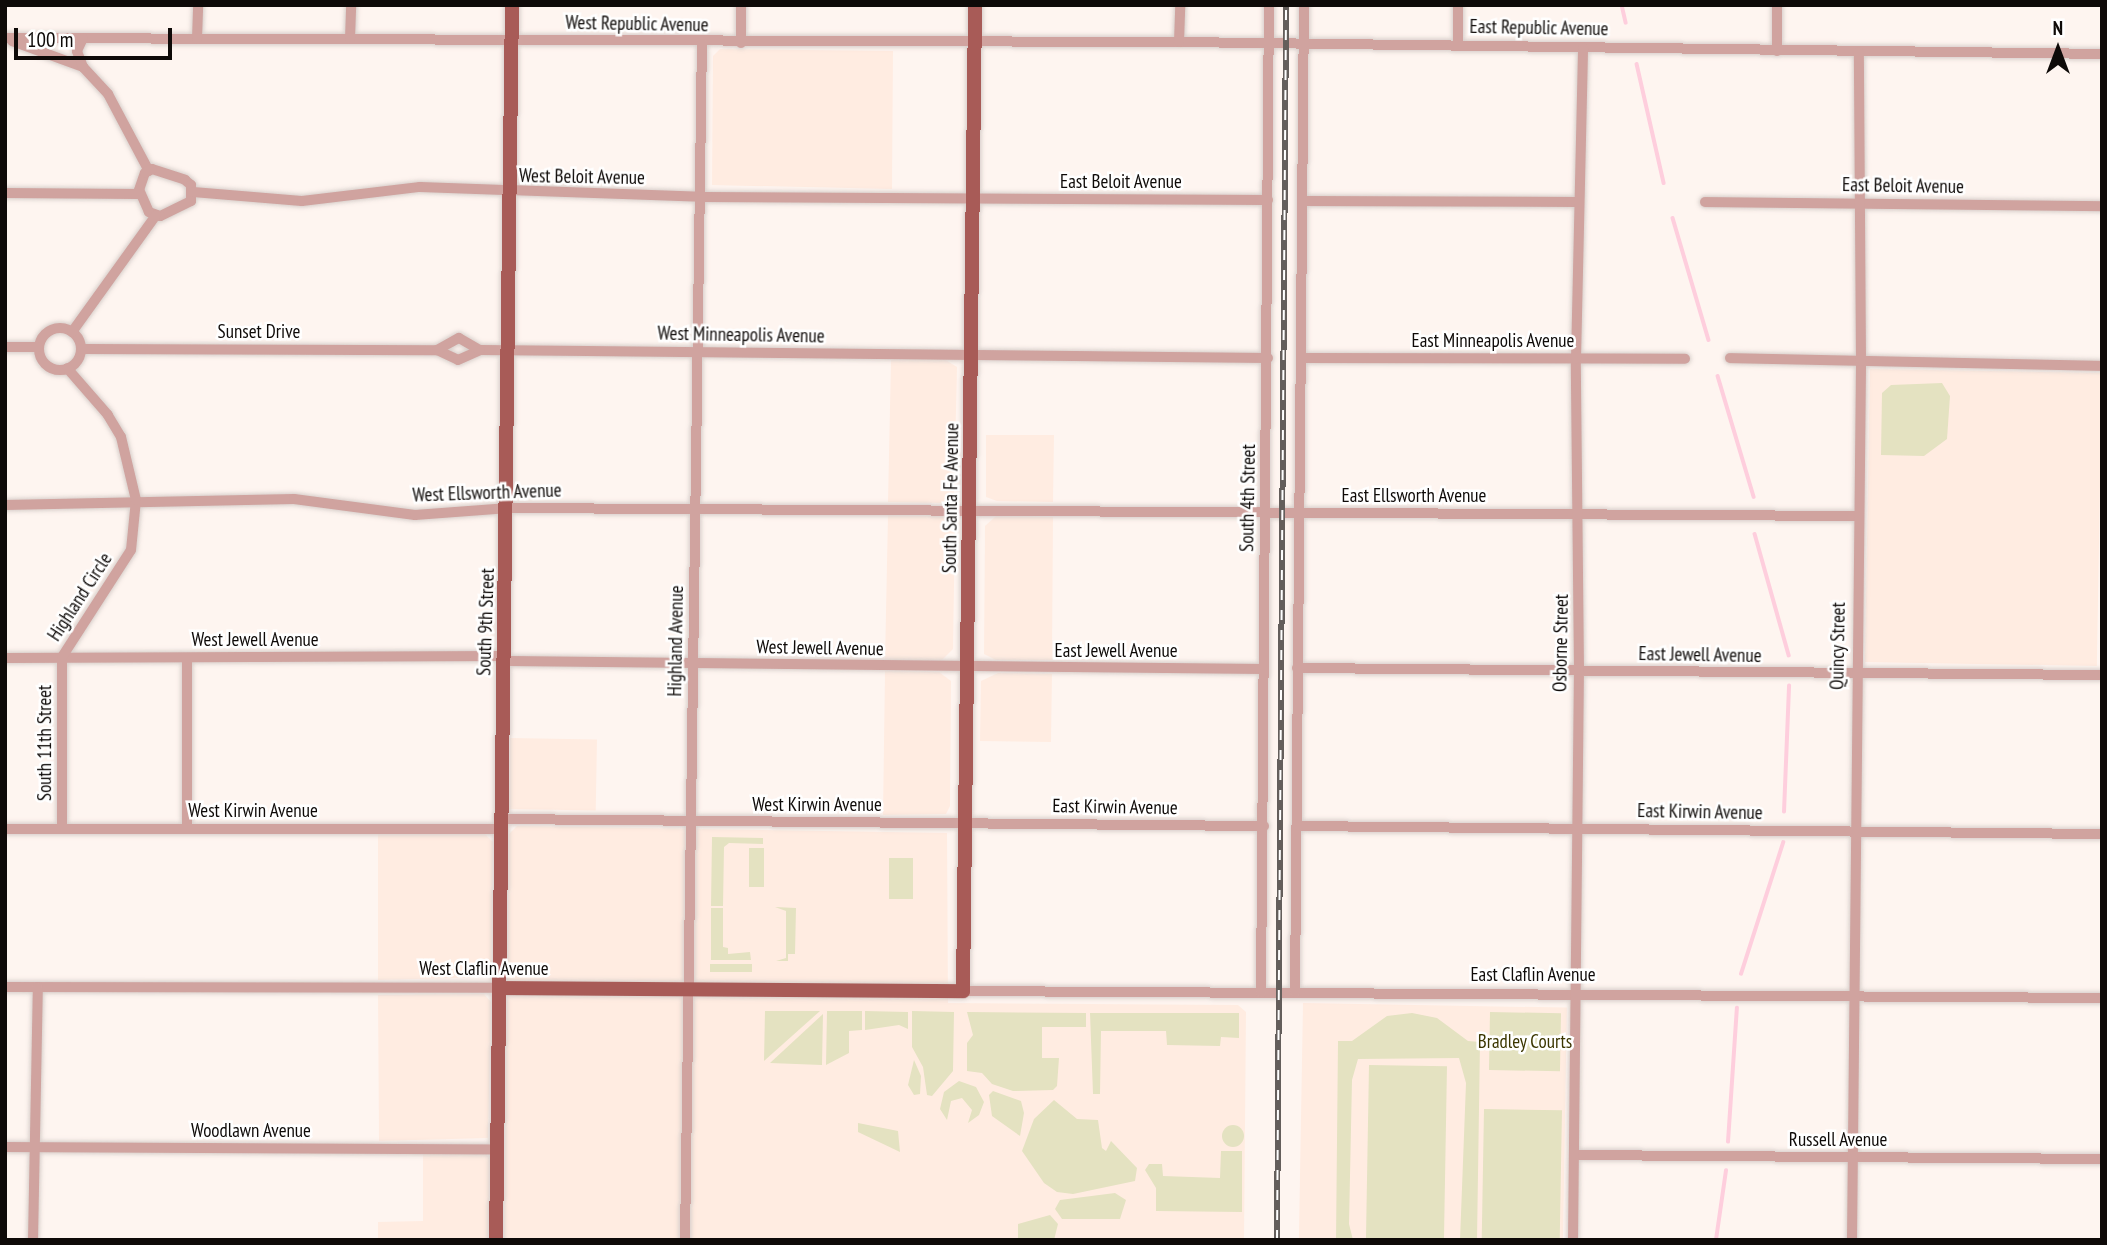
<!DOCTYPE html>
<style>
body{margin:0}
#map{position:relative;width:2107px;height:1245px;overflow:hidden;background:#fef5f0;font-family:"PT Sans Narrow",sans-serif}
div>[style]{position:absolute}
.built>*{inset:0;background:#ffece1;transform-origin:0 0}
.green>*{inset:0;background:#e4e2c1;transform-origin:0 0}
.round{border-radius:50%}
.stream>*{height:3.5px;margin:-1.75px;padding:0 1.75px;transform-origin:1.75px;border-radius:1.75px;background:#fecedd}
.roads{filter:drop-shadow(0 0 2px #d8cfcb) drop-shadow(0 0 2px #d8cfcb)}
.minor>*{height:10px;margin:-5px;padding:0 5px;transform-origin:5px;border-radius:5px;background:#d0a39f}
.minor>.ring{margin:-5px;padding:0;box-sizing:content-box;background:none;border:10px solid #d0a39f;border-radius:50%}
.major>*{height:14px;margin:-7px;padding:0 7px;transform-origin:7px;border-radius:7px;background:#a85b57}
.rail>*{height:6px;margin-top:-3px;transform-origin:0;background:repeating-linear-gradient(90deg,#fff 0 10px,#645e5b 0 20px);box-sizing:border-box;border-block:2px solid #645e5b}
span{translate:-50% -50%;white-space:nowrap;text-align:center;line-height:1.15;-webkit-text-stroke:5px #fff;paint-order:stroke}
.street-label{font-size:19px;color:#0e0a08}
.park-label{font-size:19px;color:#3b3600}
.frame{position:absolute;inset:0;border:7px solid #0e0a08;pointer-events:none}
.north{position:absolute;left:2023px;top:14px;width:70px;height:70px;-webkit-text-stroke:5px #fff;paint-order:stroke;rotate:0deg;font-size:19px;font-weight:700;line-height:28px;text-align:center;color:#0e0a08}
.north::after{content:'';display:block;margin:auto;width:24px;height:32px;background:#0e0a08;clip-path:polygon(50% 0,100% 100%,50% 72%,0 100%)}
.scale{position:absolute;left:14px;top:28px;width:158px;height:32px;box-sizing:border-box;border:4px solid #0e0a08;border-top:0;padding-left:9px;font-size:21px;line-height:24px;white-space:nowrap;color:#0e0a08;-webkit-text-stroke:5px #fff;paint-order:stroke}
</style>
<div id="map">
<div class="built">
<i style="clip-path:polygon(720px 49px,893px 51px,892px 189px,712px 185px,713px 56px)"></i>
<i style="clip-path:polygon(944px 359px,957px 367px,954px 495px,942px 503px,888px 502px,891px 360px)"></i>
<i style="left:1870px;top:369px;width:232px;height:293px;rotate:1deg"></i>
<i style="clip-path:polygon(986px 435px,1054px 435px,1053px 502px,997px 501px,986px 497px)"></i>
<i style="clip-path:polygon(888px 515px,948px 516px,955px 522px,953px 649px,942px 660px,885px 660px)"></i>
<i style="clip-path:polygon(996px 516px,1053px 517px,1052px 660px,996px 660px,984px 654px,985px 526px)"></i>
<i style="clip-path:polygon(885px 671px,939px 672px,951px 681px,950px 806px,946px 814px,883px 815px)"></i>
<i style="clip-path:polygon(998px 673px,1052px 674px,1051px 742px,980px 741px,981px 681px)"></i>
<i style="left:510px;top:738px;width:87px;height:71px;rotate:1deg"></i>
<i style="clip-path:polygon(517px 826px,947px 833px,948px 1003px,1238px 1005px,1246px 1012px,1244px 1240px,504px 1240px,509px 834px)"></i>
<i style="clip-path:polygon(484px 833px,493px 842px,491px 977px,378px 980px,378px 834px)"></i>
<i style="clip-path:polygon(484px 994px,491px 1002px,488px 1138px,379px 1141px,378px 995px)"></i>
<i style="left:1303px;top:1003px;width:264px;height:237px;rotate:1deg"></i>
<i style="clip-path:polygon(423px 1154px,486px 1154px,490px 1159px,488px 1240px,378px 1240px,378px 1222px,423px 1221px)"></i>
</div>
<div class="green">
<i style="clip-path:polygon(1942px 383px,1950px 396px,1947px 439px,1924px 456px,1881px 455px,1882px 393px,1891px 385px)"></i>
<i style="clip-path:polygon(712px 837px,763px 838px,763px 844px,729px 843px,724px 847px,723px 906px,711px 906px)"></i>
<i style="left:749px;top:848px;width:15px;height:39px"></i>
<i style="left:889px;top:858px;width:24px;height:41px"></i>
<i style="clip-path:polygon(775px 907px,796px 908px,795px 954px,788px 954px,788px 961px,776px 961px,786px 958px,786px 911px)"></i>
<i style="clip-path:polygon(711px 908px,723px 908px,723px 947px,728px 948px,728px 954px,750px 952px,751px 960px,711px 960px)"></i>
<i style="left:710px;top:964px;width:42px;height:8px"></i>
<i style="clip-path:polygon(765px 1011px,820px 1011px,764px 1061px)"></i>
<i style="clip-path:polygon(827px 1011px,862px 1011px,862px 1030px,849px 1031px,849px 1053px,826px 1065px)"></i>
<i style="clip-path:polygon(865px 1011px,908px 1012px,908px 1029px,899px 1025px,865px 1030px)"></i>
<i style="clip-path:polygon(912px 1011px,954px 1012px,953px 1071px,932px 1096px,927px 1095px,923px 1067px,912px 1047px)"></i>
<i style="clip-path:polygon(967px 1012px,1086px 1013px,1086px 1027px,1042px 1027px,1042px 1058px,1059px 1058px,1057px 1086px,1053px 1090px,1013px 1091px,992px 1084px,982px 1073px,967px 1071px,967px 1043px,973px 1035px)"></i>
<i style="left:1490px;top:1012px;width:71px;height:58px;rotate:1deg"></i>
<i style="clip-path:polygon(1090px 1013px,1239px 1013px,1239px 1038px,1221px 1037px,1220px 1046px,1167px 1045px,1166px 1031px,1101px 1031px,1100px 1094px,1093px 1094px)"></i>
<i style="clip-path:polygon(1412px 1013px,1437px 1018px,1468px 1041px,1480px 1042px,1477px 1240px,1460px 1240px,1466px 1083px,1459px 1058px,1358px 1059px,1352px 1080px,1349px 1224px,1353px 1240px,1336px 1240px,1338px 1041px,1352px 1041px,1387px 1016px)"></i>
<i style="clip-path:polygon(823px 1014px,822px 1065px,770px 1063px)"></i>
<i style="clip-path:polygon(914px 1060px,921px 1076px,920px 1094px,914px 1095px,908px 1085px)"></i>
<i style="left:1369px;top:1065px;width:78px;height:175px;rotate:1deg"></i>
<i style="clip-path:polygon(959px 1081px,976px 1087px,984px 1102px,979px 1115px,968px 1123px,972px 1110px,962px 1098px,951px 1101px,947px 1120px,940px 1109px,944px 1092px)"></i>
<i style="clip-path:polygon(993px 1091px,1021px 1101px,1024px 1113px,1020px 1136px,992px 1116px,989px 1095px)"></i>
<i style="clip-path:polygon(1054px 1100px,1077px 1119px,1098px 1120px,1102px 1148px,1106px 1151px,1111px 1141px,1137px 1168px,1135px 1181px,1073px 1194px,1057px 1192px,1044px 1183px,1022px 1151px,1034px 1119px)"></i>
<i style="left:1484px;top:1109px;width:78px;height:131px;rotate:1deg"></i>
<i style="clip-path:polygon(858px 1123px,898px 1131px,900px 1152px,858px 1132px)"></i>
<i class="round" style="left:1222px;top:1125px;width:22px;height:22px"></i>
<i style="clip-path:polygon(1221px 1151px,1242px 1151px,1242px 1212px,1156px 1211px,1156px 1188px,1145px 1170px,1149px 1164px,1162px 1164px,1163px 1176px,1220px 1178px)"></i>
<i style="clip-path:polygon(1115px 1193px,1126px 1200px,1120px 1219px,1062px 1219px,1055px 1209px,1060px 1200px)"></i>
<i style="clip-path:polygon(1050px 1215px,1058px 1224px,1054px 1240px,1018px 1240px,1018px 1224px)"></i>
</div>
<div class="stream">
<i style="left:1622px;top:5px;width:18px;rotate:77deg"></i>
<i style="left:1637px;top:64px;width:122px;rotate:77.2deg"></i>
<i style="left:1673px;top:218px;width:127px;rotate:73.6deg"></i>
<i style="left:1718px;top:376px;width:126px;rotate:73.4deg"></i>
<i style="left:1755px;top:534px;width:126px;rotate:74.3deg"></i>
<i style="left:1784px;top:812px;width:126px;rotate:-87.7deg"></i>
<i style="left:1741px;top:974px;width:138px;rotate:-72.2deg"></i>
<i style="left:1728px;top:1142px;width:134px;rotate:-86.2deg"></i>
<i style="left:1716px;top:1240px;width:70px;rotate:-81.8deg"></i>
</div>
<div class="roads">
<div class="minor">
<i style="left:5px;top:38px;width:1174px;rotate:0.2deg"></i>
<i style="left:1179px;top:42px;width:923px;rotate:0.74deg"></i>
<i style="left:197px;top:39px;width:34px;rotate:-88deg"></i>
<i style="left:350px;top:39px;width:34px;rotate:-88deg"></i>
<i style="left:12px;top:41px;width:76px;rotate:20.1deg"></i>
<i style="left:83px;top:67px;width:37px;rotate:47deg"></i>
<i style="left:108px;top:94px;width:87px;rotate:62deg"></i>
<i style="left:1179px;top:42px;width:37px;rotate:-88deg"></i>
<i style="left:741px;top:43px;width:38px;rotate:-90deg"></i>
<i style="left:1458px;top:44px;width:39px;rotate:-90deg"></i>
<i style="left:1777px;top:51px;width:46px;rotate:-90deg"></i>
<i style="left:83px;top:67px;width:17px;rotate:-111deg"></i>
<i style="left:77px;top:51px;width:14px;rotate:-65deg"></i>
<i style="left:152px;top:169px;width:35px;rotate:18deg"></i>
<i style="left:185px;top:180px;width:8px;rotate:40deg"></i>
<i style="left:191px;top:185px;width:16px;rotate:90deg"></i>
<i style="left:191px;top:201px;width:34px;rotate:154deg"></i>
<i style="left:160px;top:216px;width:12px;rotate:-160deg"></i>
<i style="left:149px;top:212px;width:24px;rotate:-114deg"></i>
<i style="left:139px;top:190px;width:18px;rotate:-71deg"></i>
<i style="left:145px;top:173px;width:8px;rotate:-30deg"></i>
<i style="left:193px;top:192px;width:109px;rotate:4.7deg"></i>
<i style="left:302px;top:201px;width:119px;rotate:-6.8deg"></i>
<i style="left:420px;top:187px;width:281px;rotate:2deg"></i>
<i style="left:701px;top:197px;width:567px;rotate:0.3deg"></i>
<i style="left:5px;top:193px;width:134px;rotate:0.4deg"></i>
<i style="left:1302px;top:201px;width:277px;rotate:0.2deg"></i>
<i style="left:1705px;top:202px;width:397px;rotate:0.6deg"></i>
<i class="ring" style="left:39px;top:328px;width:32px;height:32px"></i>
<i style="left:72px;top:332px;width:144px;rotate:-54.3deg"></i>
<i style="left:5px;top:347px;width:33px"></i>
<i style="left:82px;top:349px;width:355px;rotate:0.2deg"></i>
<i style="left:437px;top:350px;width:23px;rotate:25deg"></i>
<i style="left:458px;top:360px;width:24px;rotate:-24deg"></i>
<i style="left:480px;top:350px;width:788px;rotate:0.58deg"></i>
<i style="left:437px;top:350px;width:25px;rotate:-29deg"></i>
<i style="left:459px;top:338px;width:24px;rotate:30deg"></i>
<i style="left:1301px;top:358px;width:384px;rotate:0.1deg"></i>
<i style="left:1730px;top:358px;width:372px;rotate:1.2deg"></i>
<i style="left:5px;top:505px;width:289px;rotate:-1.2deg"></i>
<i style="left:294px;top:499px;width:122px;rotate:7.5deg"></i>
<i style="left:415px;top:515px;width:94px;rotate:-4.3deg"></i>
<i style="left:509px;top:508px;width:1348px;rotate:0.34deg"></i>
<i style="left:5px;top:658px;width:500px;rotate:-0.23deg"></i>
<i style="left:505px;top:661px;width:759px;rotate:0.6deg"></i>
<i style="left:1297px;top:668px;width:805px;rotate:0.5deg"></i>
<i style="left:501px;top:819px;width:763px;rotate:0.53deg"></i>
<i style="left:1297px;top:826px;width:805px;rotate:0.57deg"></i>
<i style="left:62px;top:828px;width:171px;rotate:-90deg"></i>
<i style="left:62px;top:657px;width:127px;rotate:-57.2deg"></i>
<i style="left:131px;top:550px;width:50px;rotate:-84.3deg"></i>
<i style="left:136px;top:500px;width:65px;rotate:-103.4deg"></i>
<i style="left:121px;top:437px;width:26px;rotate:-121deg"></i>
<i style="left:108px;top:415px;width:62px;rotate:-131.1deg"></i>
<i style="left:187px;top:828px;width:170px;rotate:-90deg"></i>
<i style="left:5px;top:829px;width:496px"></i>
<i style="left:5px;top:987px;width:495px;rotate:0.1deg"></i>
<i style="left:963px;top:991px;width:1139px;rotate:0.35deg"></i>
<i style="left:1261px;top:992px;width:987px;rotate:-89.54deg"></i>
<i style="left:1295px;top:992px;width:987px;rotate:-89.48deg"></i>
<i style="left:5px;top:1147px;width:492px;rotate:0.3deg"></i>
<i style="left:1574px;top:1155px;width:528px;rotate:0.43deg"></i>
<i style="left:33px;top:1240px;width:253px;rotate:-88.9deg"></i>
<i style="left:685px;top:1240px;width:1198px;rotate:-89.19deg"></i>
<i style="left:1573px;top:1240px;width:570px;rotate:-89.4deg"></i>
<i style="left:1579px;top:670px;width:311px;rotate:-90.6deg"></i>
<i style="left:1576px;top:359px;width:312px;rotate:-88.7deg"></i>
<i style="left:1852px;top:1240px;width:879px;rotate:-89.41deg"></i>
<i style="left:1861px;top:361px;width:309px;rotate:-90.4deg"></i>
</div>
<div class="major">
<i style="left:500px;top:988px;width:463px;rotate:0.4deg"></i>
<i style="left:963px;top:991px;width:986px;rotate:-89.3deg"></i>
<i style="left:496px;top:1240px;width:1235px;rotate:-89.26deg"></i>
</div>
</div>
<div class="rail">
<i style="left:1277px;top:1240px;width:1235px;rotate:-89.58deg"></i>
</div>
<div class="street-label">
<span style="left:637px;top:24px;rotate:1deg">West Republic Avenue</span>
<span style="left:1539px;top:28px;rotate:1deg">East Republic Avenue</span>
<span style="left:582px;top:177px;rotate:1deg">West Beloit Avenue</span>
<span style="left:1121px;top:182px">East Beloit Avenue</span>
<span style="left:1903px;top:186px;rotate:1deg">East Beloit Avenue</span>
<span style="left:259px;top:332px">Sunset Drive</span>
<span style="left:741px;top:335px;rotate:1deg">West Minneapolis Avenue</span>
<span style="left:1493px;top:341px">East Minneapolis Avenue</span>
<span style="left:487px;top:493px;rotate:-2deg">West Ellsworth Avenue</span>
<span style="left:1414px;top:496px">East Ellsworth Avenue</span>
<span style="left:951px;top:498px;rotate:-89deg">South Santa Fe Avenue</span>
<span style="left:1248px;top:498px;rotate:-89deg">South 4th Street</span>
<span style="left:80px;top:597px;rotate:-57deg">Highland Circle</span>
<span style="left:486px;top:622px;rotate:-88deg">South 9th Street</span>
<span style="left:255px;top:640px">West Jewell Avenue</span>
<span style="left:676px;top:641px;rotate:-89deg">Highland Avenue</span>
<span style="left:1561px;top:643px;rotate:-89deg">Osborne Street</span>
<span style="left:1838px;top:646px;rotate:-89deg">Quincy Street</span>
<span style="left:820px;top:648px;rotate:1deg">West Jewell Avenue</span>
<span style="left:1116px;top:651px">East Jewell Avenue</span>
<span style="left:1700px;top:655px;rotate:1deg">East Jewell Avenue</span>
<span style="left:45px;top:743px;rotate:-90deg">South 11th Street</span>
<span style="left:817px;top:805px">West Kirwin Avenue</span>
<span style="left:1115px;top:807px;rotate:1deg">East Kirwin Avenue</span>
<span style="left:253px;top:811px">West Kirwin Avenue</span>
<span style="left:1700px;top:812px;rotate:1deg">East Kirwin Avenue</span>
<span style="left:484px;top:969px">West Claflin Avenue</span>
<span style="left:1533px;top:975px">East Claflin Avenue</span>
<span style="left:251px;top:1131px">Woodlawn Avenue</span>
<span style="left:1838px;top:1140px">Russell Avenue</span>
</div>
<div class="park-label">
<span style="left:1525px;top:1042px">Bradley Courts</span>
</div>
<div class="frame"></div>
<div class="north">N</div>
<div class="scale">100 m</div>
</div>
